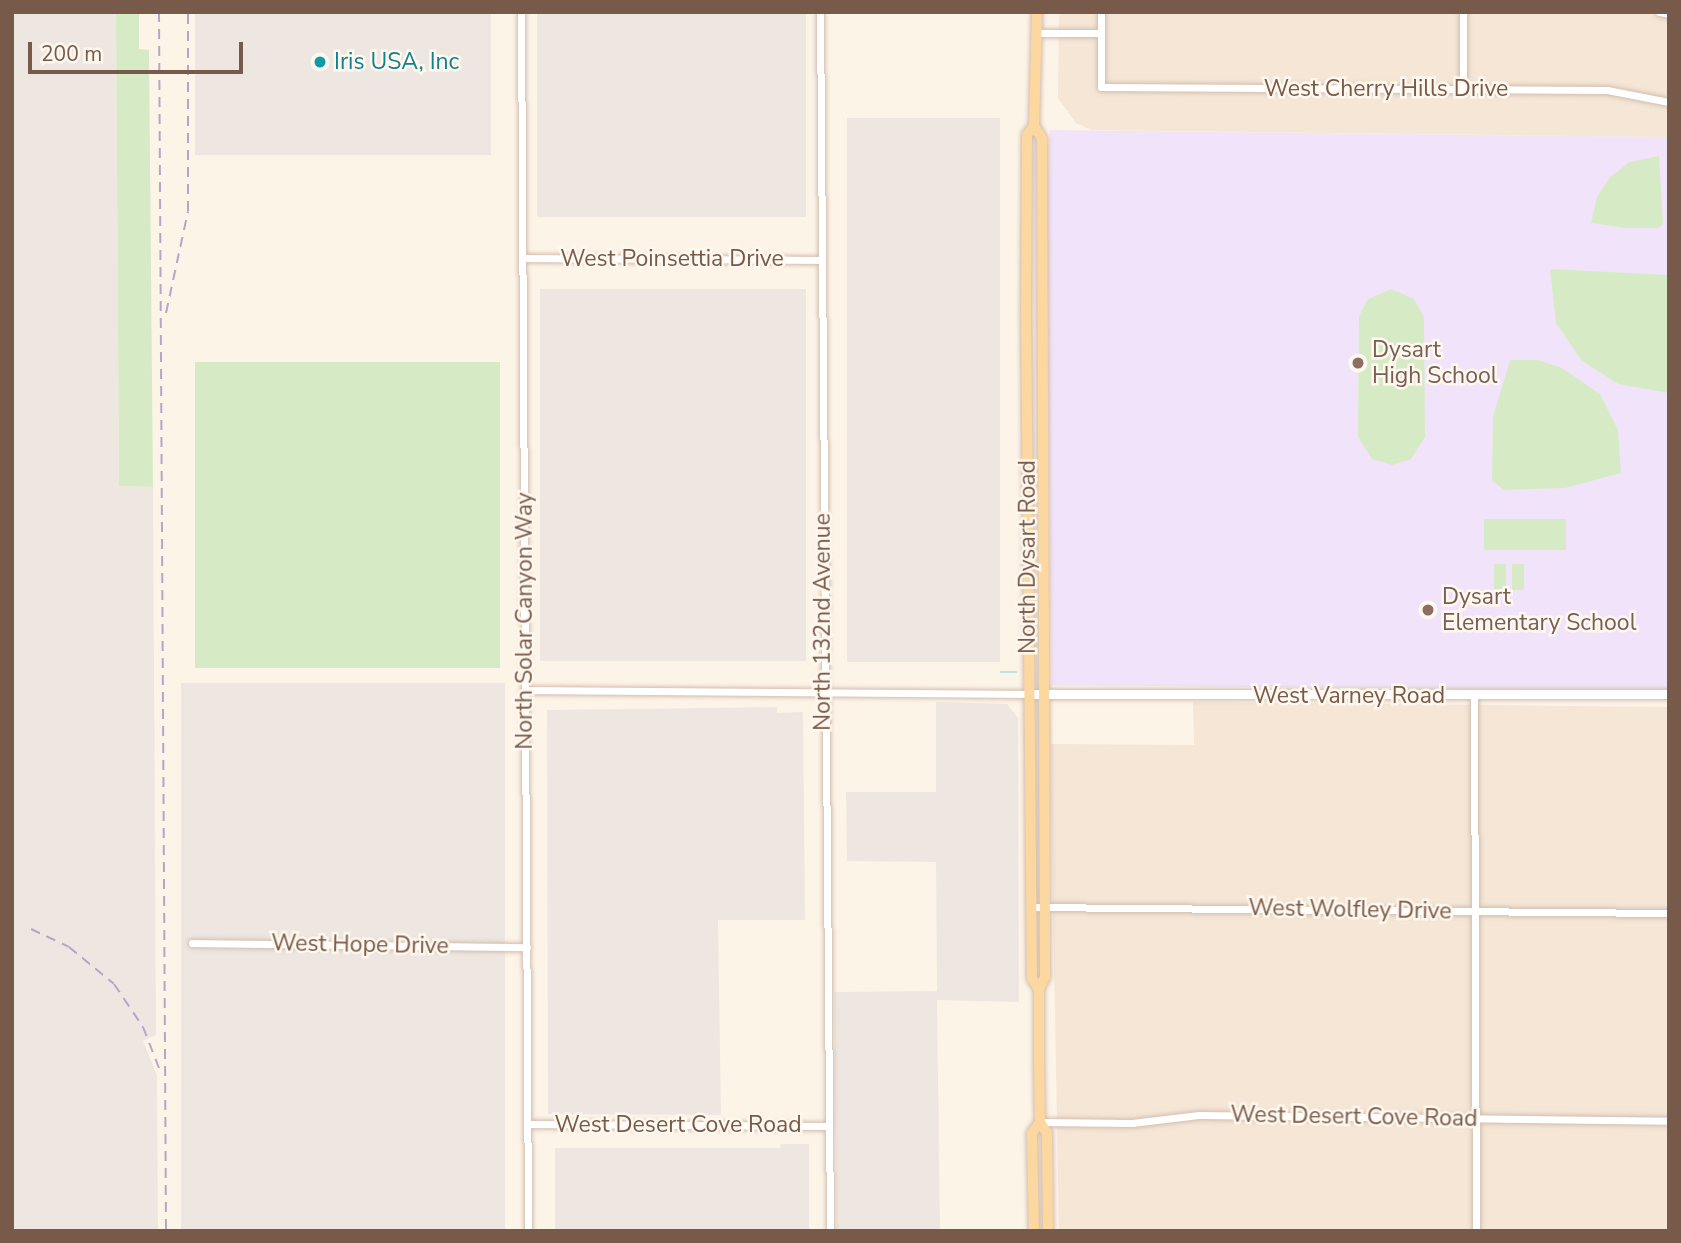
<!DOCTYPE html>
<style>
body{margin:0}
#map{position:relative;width:1681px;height:1243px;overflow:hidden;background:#fdf4e8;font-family:"Nunito Sans",sans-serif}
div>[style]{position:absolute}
.residential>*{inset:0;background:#f5e6d6}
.industrial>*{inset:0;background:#eee7e1;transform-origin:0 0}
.education>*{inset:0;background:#f1e4fa}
.green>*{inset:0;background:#d6ebc5;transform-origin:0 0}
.stream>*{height:2px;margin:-1px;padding:0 1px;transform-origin:1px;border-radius:1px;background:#bbe2e7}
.roads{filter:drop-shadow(0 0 2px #d2beaf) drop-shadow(0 0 2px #d2beaf)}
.minor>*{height:7px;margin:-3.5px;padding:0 3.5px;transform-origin:3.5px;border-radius:3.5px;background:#fff}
.tertiary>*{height:9px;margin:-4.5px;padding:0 4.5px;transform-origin:4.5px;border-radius:4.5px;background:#fff}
.primary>*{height:10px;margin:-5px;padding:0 5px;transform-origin:5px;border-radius:5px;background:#fcd8a0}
.rail>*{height:2px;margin-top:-1px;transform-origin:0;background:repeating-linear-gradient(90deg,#b7a5c8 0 10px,transparent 0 17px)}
.dots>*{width:19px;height:19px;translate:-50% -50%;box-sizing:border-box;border:4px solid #fff8ef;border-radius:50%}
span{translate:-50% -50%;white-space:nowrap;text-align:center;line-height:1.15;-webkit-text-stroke:5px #fff8ef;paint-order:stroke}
.culture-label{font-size:23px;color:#0d838f}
.left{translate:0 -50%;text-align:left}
.street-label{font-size:23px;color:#785a4b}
.education-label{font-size:23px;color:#785e54}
.frame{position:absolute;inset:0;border:14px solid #785a4b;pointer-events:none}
.scale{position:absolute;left:28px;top:42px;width:215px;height:32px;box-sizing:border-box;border:4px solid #785a4b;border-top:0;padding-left:9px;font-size:21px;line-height:24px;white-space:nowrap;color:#785a4b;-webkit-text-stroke:5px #fff8ef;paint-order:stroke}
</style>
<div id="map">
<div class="residential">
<i style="clip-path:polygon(1059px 12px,1669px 12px,1669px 137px,1091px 130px,1076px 123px,1058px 98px)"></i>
<i style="clip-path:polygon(1193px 702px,1669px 707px,1669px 1231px,1059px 1231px,1050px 744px,1194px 745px)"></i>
</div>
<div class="industrial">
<i style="clip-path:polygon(12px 12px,116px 12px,119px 486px,153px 487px,156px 1035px,143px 1041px,157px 1075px,158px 1231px,12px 1231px)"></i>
<i style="left:195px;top:12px;width:296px;height:143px"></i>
<i style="left:537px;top:12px;width:269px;height:205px"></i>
<i style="left:847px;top:118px;width:153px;height:544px"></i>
<i style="left:540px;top:289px;width:266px;height:372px"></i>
<i style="left:181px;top:683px;width:324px;height:548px"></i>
<i style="clip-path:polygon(936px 702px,1007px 704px,1018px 718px,1019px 1002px,937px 1000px,940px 1231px,837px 1231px,834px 992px,937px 991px,936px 862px,847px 861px,846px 792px,936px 792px)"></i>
<i style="clip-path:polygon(777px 707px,777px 713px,803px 712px,805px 920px,718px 920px,721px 1115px,548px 1114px,547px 710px)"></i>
<i style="clip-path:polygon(781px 1144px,809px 1144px,809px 1231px,555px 1231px,555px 1148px,780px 1148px)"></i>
</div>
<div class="education">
<i style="clip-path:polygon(1050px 130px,1669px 137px,1669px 691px,1052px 685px,1046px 222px)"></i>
</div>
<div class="green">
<i style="clip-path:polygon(116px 12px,139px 12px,139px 49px,149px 50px,153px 487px,119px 486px)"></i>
<i style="clip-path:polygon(1659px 156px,1663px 224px,1659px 228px,1627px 228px,1591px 223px,1597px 197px,1610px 177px,1630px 162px)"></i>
<i style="clip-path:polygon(1550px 269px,1669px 275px,1669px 393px,1618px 384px,1582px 361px,1556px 323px)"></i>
<i style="clip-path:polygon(1391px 289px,1414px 299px,1424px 317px,1425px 437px,1411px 459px,1392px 465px,1372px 459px,1358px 437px,1359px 316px,1368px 299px)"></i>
<i style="clip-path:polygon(1510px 360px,1538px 360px,1562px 368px,1600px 394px,1618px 430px,1621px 473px,1565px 488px,1503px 490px,1492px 480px,1493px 417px)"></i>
<i style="left:195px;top:362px;width:305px;height:306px"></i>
<i style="left:1484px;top:519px;width:82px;height:31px"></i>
<i style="left:1494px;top:564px;width:12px;height:26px"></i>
<i style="left:1512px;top:564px;width:12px;height:26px"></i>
</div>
<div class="stream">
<i style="left:1001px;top:672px;width:15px"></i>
</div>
<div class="roads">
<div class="minor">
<i style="left:521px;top:12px;width:1219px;rotate:89.67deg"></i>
<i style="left:820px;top:12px;width:1219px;rotate:89.53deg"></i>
<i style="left:1101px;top:12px;width:75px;rotate:90deg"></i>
<i style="left:1101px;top:87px;width:506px;rotate:0.34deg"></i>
<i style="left:1607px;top:90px;width:63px;rotate:11deg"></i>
<i style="left:1659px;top:12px;width:10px;rotate:11deg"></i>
<i style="left:1036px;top:33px;width:65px"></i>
<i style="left:1463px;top:89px;width:77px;rotate:-90deg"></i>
<i style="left:523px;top:258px;width:298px;rotate:0.4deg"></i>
<i style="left:525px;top:690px;width:504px;rotate:0.45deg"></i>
<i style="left:1474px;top:697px;width:534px;rotate:89.79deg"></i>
<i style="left:1031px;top:907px;width:638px;rotate:0.54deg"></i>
<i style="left:192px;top:943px;width:335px;rotate:0.7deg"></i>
<i style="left:1040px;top:1122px;width:92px;rotate:0.6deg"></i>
<i style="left:1132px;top:1123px;width:67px;rotate:-6.8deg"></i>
<i style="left:1199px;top:1115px;width:470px;rotate:0.7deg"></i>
<i style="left:528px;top:1124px;width:301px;rotate:0.4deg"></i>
</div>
<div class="tertiary">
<i style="left:1029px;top:694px;width:640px"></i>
</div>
<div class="primary">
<i style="left:1037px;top:12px;width:114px;rotate:91.5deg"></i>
<i style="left:1034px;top:126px;width:15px;rotate:58deg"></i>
<i style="left:1042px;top:139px;width:838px;rotate:89.79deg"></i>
<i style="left:1045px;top:977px;width:13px;rotate:117deg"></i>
<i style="left:1039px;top:989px;width:72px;rotate:90deg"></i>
<i style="left:1039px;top:1061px;width:61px;rotate:89.1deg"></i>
<i style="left:1040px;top:1122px;width:13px;rotate:58deg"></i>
<i style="left:1047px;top:1133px;width:98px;rotate:89.4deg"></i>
<i style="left:1034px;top:126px;width:11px;rotate:128deg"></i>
<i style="left:1027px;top:135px;width:171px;rotate:90.3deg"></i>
<i style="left:1026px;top:306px;width:672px;rotate:89.49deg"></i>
<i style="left:1032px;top:978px;width:13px;rotate:58deg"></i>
<i style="left:1034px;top:1231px;width:98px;rotate:-91.2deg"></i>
<i style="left:1032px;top:1133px;width:14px;rotate:-54deg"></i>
</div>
</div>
<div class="rail">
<i style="left:159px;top:12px;width:1219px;rotate:89.67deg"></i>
<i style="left:166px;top:313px;width:104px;rotate:-77.8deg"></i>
<i style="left:188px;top:211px;width:199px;rotate:-90deg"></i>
<i style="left:31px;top:929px;width:42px;rotate:25.3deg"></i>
<i style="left:69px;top:947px;width:58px;rotate:39.4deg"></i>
<i style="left:114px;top:984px;width:52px;rotate:56deg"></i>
<i style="left:143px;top:1027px;width:44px;rotate:68.7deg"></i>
</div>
<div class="dots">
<i style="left:320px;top:62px;background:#0f9aa8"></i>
<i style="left:1358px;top:363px;background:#8d6e63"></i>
<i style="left:1428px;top:610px;background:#8d6e63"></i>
</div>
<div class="culture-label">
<span class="left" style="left:334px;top:62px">Iris USA, Inc</span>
</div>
<div class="street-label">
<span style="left:1386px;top:89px">West Cherry Hills Drive</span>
<span style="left:672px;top:259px">West Poinsettia Drive</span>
<span style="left:1028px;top:557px;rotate:-90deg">North Dysart Road</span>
<span style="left:525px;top:621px;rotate:-90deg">North Solar Canyon Way</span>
<span style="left:823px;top:622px;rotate:-90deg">North 132nd Avenue</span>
<span style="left:1349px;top:696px">West Varney Road</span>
<span style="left:1350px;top:910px;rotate:1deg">West Wolfley Drive</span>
<span style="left:360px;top:945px;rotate:1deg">West Hope Drive</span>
<span style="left:1354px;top:1117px;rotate:1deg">West Desert Cove Road</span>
<span style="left:678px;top:1125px">West Desert Cove Road</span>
</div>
<div class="education-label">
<span class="left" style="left:1372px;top:363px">Dysart<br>High School</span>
<span class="left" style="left:1442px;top:610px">Dysart<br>Elementary School</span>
</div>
<div class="frame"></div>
<div class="scale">200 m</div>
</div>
